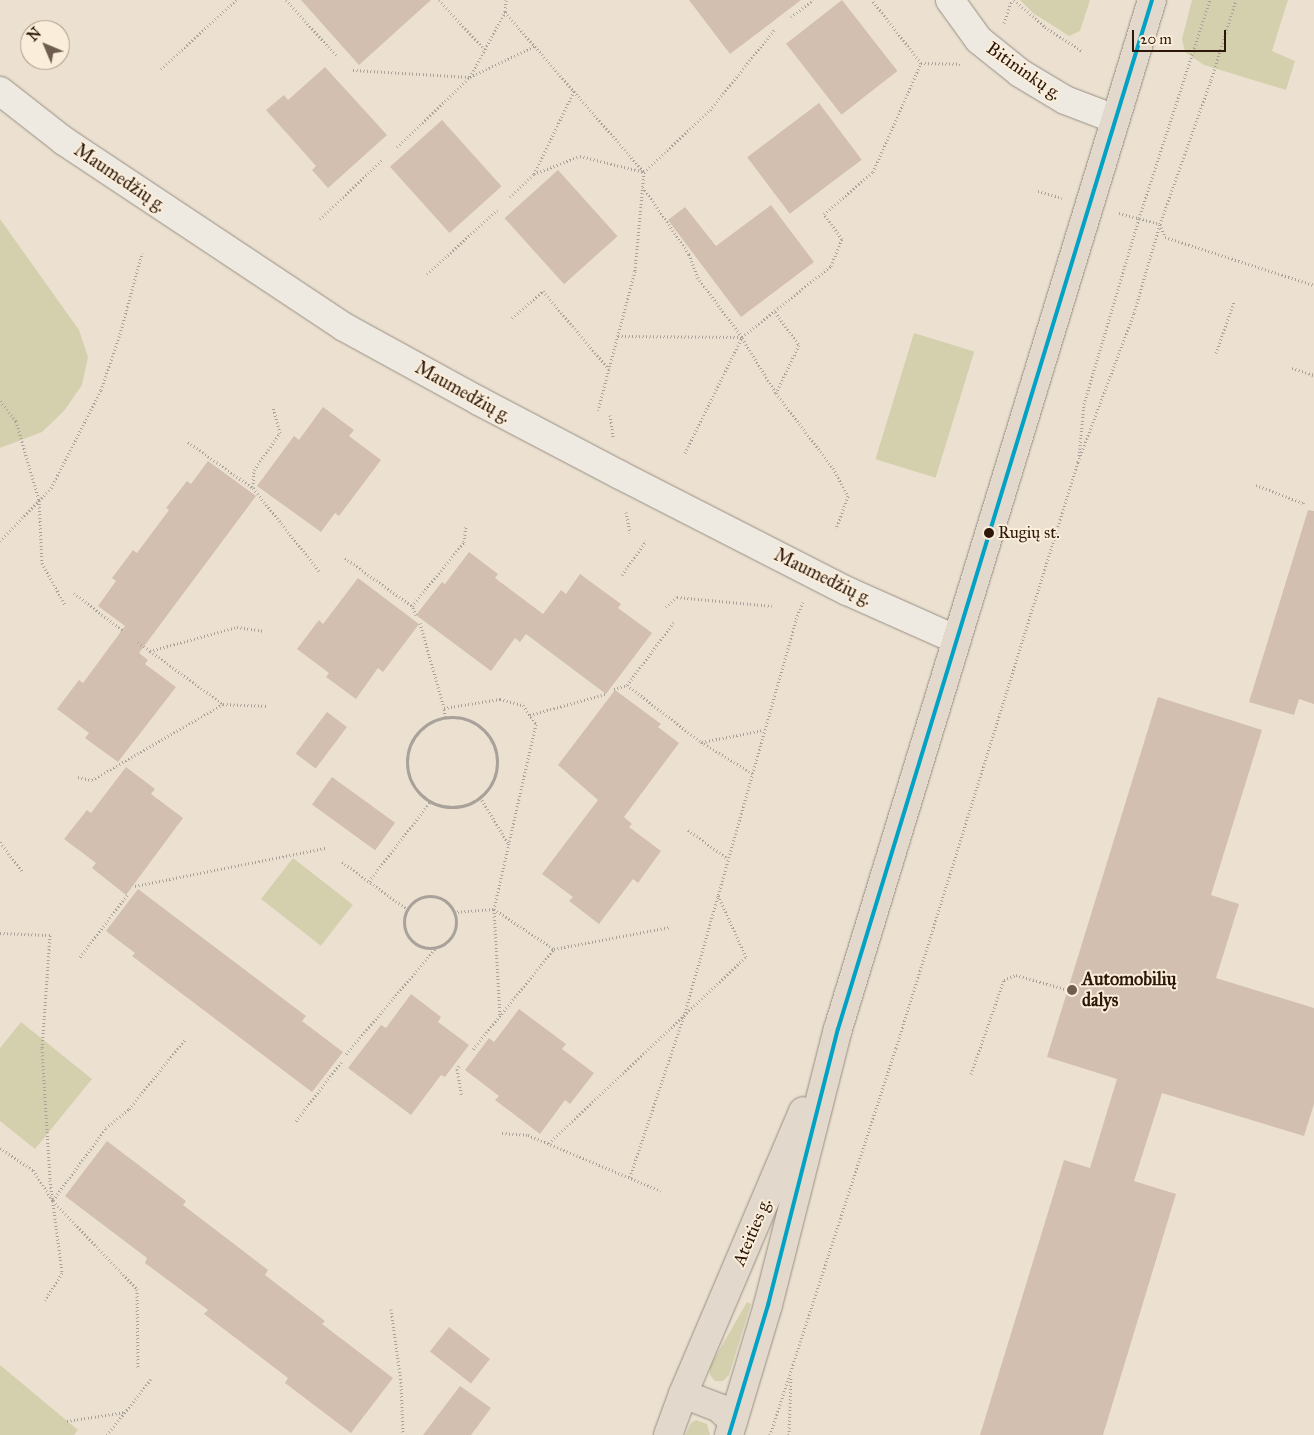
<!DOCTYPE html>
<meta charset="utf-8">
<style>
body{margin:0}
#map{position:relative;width:1314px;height:1435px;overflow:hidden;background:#ece1d0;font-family:"IM FELL Great Primer",serif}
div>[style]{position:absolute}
.green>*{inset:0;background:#d4d0ae;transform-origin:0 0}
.building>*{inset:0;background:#d2bfb0;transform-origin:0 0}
.path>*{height:3px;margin-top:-1.5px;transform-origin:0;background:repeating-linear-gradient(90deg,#a9a29a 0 1px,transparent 0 3.5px)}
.path>.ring{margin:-1.5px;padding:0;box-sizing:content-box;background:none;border:3px solid #a9a29a;border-radius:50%}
.roads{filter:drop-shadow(0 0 1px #978e84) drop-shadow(0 0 1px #978e84)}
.street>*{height:28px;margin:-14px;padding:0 14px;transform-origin:14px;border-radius:14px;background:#efeae1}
.primary>*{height:28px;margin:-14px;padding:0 14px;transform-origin:14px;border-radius:14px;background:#e2d8cb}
.bus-1>*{height:4px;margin:-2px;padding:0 2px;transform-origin:2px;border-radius:2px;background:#02a2c4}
.dots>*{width:14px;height:14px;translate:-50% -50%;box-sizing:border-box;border:2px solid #faedd9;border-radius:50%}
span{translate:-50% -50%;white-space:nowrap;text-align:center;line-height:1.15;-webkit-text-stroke:4px #faedd9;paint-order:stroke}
.bus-label{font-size:17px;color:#2c1709}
.left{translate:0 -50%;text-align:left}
.street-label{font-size:18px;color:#2c1709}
.poi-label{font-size:18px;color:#2c1709;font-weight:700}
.north{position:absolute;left:20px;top:20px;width:50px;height:50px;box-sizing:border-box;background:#faedd9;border:1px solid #a89786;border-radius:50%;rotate:315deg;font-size:14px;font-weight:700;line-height:20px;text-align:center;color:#2c1709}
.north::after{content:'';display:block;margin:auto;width:18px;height:22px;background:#6f5e4f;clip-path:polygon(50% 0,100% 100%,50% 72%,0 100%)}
.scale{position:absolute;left:1132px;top:30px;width:94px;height:22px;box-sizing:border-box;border:2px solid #2c1709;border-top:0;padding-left:6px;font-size:15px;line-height:18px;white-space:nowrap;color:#2c1709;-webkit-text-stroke:4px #faedd9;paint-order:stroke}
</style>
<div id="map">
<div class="green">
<i style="clip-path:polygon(1020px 0,1090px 0,1080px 31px,1069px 36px,1033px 13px)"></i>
<i style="clip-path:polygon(1192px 0,1288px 0,1272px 51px,1295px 61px,1286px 90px,1204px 65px,1185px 52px,1182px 39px)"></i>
<i style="clip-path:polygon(0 219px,79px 330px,88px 357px,82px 385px,64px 411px,42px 432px,0 448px)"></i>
<i style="left:914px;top:333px;width:63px;height:132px;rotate:17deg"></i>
<i style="left:293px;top:858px;width:76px;height:52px;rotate:38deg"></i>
<i style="clip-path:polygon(21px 1022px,92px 1079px,35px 1149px,0 1121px,0 1048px)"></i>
<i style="clip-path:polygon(747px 1302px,751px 1304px,729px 1375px,723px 1381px,715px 1381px,710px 1375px,710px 1366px)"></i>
<i style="clip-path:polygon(0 1365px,78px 1430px,74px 1435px,0 1435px)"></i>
<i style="clip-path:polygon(696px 1420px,707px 1424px,710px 1435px,685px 1435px,691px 1423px)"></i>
</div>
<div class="building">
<i style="clip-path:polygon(301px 0,431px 0,359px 65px)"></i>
<i style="clip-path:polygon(689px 0,801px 0,730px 54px)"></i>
<i style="left:842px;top:0;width:90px;height:71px;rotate:52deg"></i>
<i style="clip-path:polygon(325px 67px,387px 135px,328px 188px,312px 170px,316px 166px,266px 110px,284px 95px,288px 100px)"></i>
<i style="left:819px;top:103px;width:71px;height:90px;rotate:53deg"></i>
<i style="left:442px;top:120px;width:89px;height:70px;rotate:48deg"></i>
<i style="left:558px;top:170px;width:89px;height:72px;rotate:48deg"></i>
<i style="clip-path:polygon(771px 205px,814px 262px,741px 317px,668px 220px,685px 207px,716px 246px)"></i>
<i style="clip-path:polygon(323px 407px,354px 430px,349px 436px,381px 460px,339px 516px,335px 513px,321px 532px,257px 486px,294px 436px,299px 440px)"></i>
<i style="clip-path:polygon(208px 461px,256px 496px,139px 653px,148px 660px,145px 664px,176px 687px,118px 762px,85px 738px,89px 733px,57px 709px,79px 680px,83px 683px,125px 626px,98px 606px,116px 581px,112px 578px,133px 550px,137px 553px,169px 510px,166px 508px,187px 481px,191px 484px)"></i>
<i style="clip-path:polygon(1308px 510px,1314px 511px,1314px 704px,1299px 699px,1294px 715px,1249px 702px)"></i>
<i style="clip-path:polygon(469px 552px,498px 574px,495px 578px,543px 614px,561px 590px,566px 594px,580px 574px,621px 604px,618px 608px,652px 633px,606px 694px,526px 634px,520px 642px,515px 638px,491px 671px,416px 615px,442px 582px,445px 584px)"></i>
<i style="clip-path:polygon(358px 578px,419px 624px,383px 672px,378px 668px,356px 699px,326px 677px,329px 673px,297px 649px,319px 620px,323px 624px)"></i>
<i style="clip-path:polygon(615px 690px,661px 724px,658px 727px,679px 743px,624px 817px,632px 824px,629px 827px,661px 851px,638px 883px,633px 879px,599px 924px,569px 901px,573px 897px,542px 874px,598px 800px,558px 765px)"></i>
<i style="clip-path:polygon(1158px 697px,1262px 730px,1211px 895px,1239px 904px,1216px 978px,1314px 1008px,1314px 1104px,1304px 1136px,1162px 1093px,1134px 1181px,1176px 1194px,1103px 1435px,980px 1435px,1064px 1160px,1090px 1168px,1117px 1079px,1047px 1057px)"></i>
<i style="left:327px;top:712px;width:25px;height:52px;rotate:37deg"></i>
<i style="clip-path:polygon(126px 767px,155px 789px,151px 794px,183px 818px,126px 895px,92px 868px,96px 863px,64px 839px,87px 810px,91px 813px)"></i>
<i style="left:332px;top:777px;width:78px;height:34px;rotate:36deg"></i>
<i style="clip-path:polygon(138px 889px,306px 1016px,302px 1021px,343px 1052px,312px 1092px,132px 956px,135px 953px,106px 931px)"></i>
<i style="clip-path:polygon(411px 994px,441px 1017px,438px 1022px,469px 1045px,445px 1077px,441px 1075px,411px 1115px,348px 1068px,381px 1025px,386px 1028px)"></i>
<i style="clip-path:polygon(519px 1009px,566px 1044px,562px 1049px,594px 1073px,570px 1104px,565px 1100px,540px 1134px,495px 1100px,499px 1096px,465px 1070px,489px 1038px,494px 1042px)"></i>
<i style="clip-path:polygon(107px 1141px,186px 1201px,183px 1205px,268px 1270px,265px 1275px,325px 1321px,322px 1324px,393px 1378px,351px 1433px,285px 1383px,288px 1378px,204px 1314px,208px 1310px,145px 1263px,147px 1258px,65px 1196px)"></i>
<i style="left:449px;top:1327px;width:52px;height:31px;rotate:38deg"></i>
<i style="clip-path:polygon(460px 1386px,491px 1408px,471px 1435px,423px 1435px)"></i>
</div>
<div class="path">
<i style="left:286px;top:0;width:76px;rotate:47.7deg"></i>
<i style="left:439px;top:0;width:67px;rotate:47.4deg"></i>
<i style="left:506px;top:0;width:12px;rotate:95deg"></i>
<i style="left:505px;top:12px;width:212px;rotate:49deg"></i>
<i style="left:644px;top:172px;width:99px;rotate:95.2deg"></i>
<i style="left:635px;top:271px;width:144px;rotate:104.9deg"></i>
<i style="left:1014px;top:0;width:41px;rotate:41.1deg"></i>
<i style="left:1045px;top:27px;width:44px;rotate:33deg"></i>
<i style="left:791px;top:17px;width:28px;rotate:-38deg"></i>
<i style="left:1004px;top:23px;width:24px;rotate:-71deg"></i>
<i style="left:921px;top:63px;width:39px;rotate:1deg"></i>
<i style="left:161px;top:69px;width:102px;rotate:-42.6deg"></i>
<i style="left:353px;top:70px;width:117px;rotate:3.4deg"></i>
<i style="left:470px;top:77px;width:72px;rotate:-25.5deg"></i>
<i style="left:574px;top:91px;width:92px;rotate:115.7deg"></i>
<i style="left:534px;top:174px;width:49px;rotate:-21.4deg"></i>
<i style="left:580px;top:156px;width:66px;rotate:14deg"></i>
<i style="left:644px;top:172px;width:91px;rotate:-43.2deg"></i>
<i style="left:710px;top:110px;width:104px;rotate:-51.3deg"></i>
<i style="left:397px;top:147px;width:101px;rotate:-43.8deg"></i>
<i style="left:470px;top:77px;width:74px;rotate:-61.7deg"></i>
<i style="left:1038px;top:191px;width:25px;rotate:16deg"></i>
<i style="left:510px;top:197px;width:33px;rotate:-44deg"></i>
<i style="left:1119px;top:213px;width:42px;rotate:15deg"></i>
<i style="left:1160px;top:224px;width:14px;rotate:69deg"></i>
<i style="left:1165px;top:237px;width:157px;rotate:17.9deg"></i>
<i style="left:320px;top:219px;width:87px;rotate:-43.6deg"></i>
<i style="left:427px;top:274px;width:95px;rotate:-42.4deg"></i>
<i style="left:775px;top:312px;width:41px;rotate:54deg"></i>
<i style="left:799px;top:345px;width:53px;rotate:115.6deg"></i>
<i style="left:512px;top:318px;width:41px;rotate:-41.1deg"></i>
<i style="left:543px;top:291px;width:102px;rotate:49.8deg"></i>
<i style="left:618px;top:336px;width:124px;rotate:0.5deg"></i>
<i style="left:742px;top:337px;width:74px;rotate:-126.7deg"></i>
<i style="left:698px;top:278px;width:26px;rotate:-111deg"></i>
<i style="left:689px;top:254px;width:81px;rotate:-124.5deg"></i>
<i style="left:742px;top:338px;width:65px;rotate:58.3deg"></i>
<i style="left:776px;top:393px;width:94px;rotate:52.8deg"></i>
<i style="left:833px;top:468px;width:32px;rotate:62deg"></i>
<i style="left:848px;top:496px;width:35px;rotate:110deg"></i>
<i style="left:1216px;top:353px;width:54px;rotate:-70.6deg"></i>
<i style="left:1292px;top:368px;width:23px;rotate:18deg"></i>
<i style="left:0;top:401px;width:26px;rotate:51deg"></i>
<i style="left:16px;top:421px;width:82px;rotate:73.8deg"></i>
<i style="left:39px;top:500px;width:63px;rotate:87.3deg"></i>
<i style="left:42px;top:563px;width:48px;rotate:61.3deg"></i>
<i style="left:610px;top:415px;width:22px;rotate:82deg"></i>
<i style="left:188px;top:442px;width:80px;rotate:35.3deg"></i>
<i style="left:253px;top:488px;width:107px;rotate:51.4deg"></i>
<i style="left:685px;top:453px;width:129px;rotate:-63.8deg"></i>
<i style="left:742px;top:337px;width:114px;rotate:-38.6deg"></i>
<i style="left:831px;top:266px;width:29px;rotate:-68deg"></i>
<i style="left:842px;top:239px;width:31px;rotate:-126deg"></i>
<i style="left:824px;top:214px;width:65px;rotate:-40.6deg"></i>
<i style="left:873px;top:172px;width:119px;rotate:-66.2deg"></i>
<i style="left:921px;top:63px;width:80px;rotate:-127.9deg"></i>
<i style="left:1079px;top:456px;width:52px;rotate:-84.5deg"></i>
<i style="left:1084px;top:404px;width:194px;rotate:-73.5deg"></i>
<i style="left:1139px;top:218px;width:229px;rotate:-72deg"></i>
<i style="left:1256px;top:485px;width:50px;rotate:21deg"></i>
<i style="left:1303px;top:503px;width:2px;rotate:-63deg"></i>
<i style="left:253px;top:487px;width:17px;rotate:-87deg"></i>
<i style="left:254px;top:470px;width:45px;rotate:-54.9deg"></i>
<i style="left:280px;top:433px;width:27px;rotate:-105deg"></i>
<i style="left:626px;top:512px;width:21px;rotate:79deg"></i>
<i style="left:0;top:541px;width:74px;rotate:-46.1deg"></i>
<i style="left:51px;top:488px;width:110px;rotate:-63deg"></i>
<i style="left:101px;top:390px;width:59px;rotate:-71.3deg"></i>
<i style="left:120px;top:334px;width:84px;rotate:-74.8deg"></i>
<i style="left:345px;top:558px;width:82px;rotate:35.6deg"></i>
<i style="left:622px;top:575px;width:42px;rotate:-54.8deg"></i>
<i style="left:74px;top:593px;width:61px;rotate:37.6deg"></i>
<i style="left:666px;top:607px;width:15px;rotate:-42deg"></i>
<i style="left:677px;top:597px;width:95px;rotate:5.4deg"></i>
<i style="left:416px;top:615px;width:10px;rotate:-114deg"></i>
<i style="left:412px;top:606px;width:82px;rotate:-50.9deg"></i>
<i style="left:464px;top:542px;width:17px;rotate:-83deg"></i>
<i style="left:420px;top:623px;width:88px;rotate:74.2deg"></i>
<i style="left:138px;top:642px;width:15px;rotate:37deg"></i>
<i style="left:150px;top:651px;width:90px;rotate:-15.4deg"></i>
<i style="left:237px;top:627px;width:28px;rotate:8deg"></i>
<i style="left:150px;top:651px;width:90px;rotate:36deg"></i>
<i style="left:223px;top:704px;width:45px;rotate:2.5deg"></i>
<i style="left:627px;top:685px;width:93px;rotate:37.6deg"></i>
<i style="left:701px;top:742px;width:60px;rotate:31.3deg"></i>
<i style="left:614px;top:689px;width:14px;rotate:-17deg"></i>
<i style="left:627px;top:685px;width:79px;rotate:-53.3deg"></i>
<i style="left:530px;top:715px;width:78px;rotate:-15.6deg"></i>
<i style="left:445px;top:717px;width:9px;rotate:-96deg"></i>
<i style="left:444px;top:708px;width:57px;rotate:-9.1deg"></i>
<i style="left:500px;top:699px;width:24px;rotate:15deg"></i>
<i style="left:523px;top:705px;width:23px;rotate:56deg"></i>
<i style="left:536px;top:724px;width:190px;rotate:102.8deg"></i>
<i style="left:494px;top:909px;width:107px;rotate:86.8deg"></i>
<i class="ring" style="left:407px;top:717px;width:87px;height:87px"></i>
<i style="left:702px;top:742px;width:63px;rotate:-11deg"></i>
<i style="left:78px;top:777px;width:14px;rotate:12deg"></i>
<i style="left:92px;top:780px;width:151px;rotate:-30.1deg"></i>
<i style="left:480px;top:797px;width:54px;rotate:58.7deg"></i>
<i style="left:688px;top:830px;width:48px;rotate:35.7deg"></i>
<i style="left:0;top:842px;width:38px;rotate:53deg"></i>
<i style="left:342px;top:862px;width:80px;rotate:35.9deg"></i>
<i style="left:369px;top:881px;width:101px;rotate:-52.2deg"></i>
<i style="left:135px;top:886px;width:194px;rotate:-11.3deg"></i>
<i class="ring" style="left:404px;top:896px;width:49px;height:49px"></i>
<i style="left:454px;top:912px;width:40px;rotate:-4.3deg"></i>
<i style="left:494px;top:909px;width:72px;rotate:33.7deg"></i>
<i style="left:0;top:933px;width:50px;rotate:2.3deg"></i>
<i style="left:50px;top:935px;width:113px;rotate:94deg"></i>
<i style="left:42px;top:1048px;width:132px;rotate:86.5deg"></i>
<i style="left:50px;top:1180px;width:94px;rotate:82.6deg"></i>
<i style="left:62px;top:1273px;width:32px;rotate:122deg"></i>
<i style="left:80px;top:957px;width:78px;rotate:-52.8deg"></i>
<i style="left:473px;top:1049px;width:129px;rotate:-51deg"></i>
<i style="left:554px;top:949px;width:118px;rotate:-10.7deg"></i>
<i style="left:346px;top:1054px;width:139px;rotate:-49.7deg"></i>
<i style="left:459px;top:1066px;width:4px;rotate:124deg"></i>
<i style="left:457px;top:1069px;width:27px;rotate:80deg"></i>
<i style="left:971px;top:1074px;width:100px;rotate:-70.7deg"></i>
<i style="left:1004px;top:980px;width:13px;rotate:-23deg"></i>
<i style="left:1016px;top:975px;width:51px;rotate:15.9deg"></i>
<i style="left:296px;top:1121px;width:76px;rotate:-52.5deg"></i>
<i style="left:502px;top:1133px;width:26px;rotate:4deg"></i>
<i style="left:528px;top:1135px;width:144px;rotate:22.8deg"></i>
<i style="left:549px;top:1143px;width:271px;rotate:-43.4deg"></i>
<i style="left:746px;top:957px;width:68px;rotate:-114.3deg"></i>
<i style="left:0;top:1148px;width:40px;rotate:34deg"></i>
<i style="left:33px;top:1170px;width:37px;rotate:57deg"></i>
<i style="left:53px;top:1201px;width:122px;rotate:46.3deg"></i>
<i style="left:137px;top:1289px;width:80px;rotate:89.3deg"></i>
<i style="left:630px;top:1177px;width:170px;rotate:-71.5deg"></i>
<i style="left:684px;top:1016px;width:412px;rotate:-74.2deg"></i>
<i style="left:796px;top:619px;width:18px;rotate:-68deg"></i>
<i style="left:53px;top:1200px;width:89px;rotate:-53.6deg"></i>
<i style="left:106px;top:1128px;width:30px;rotate:-40deg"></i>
<i style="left:129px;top:1109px;width:91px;rotate:-51.2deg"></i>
<i style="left:391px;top:1309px;width:74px;rotate:82.2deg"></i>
<i style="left:401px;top:1382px;width:53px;rotate:87.8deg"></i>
<i style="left:67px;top:1421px;width:59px;rotate:-8.8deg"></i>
<i style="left:107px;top:1435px;width:71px;rotate:-51.8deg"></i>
<i style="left:770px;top:1435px;width:407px;rotate:-72deg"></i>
<i style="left:896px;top:1048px;width:614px;rotate:-72.75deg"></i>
<i style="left:1078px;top:462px;width:159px;rotate:-69.4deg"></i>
<i style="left:1134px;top:313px;width:93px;rotate:-73.7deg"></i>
<i style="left:1160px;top:224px;width:153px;rotate:-70.5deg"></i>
<i style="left:1211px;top:80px;width:84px;rotate:-72.6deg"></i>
<i style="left:789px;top:1435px;width:59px;rotate:-88.1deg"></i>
</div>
<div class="roads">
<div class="street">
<i style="left:950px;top:0;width:49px;rotate:54.1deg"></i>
<i style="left:979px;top:40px;width:53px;rotate:38.8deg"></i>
<i style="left:1020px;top:73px;width:52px;rotate:31deg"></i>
<i style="left:1065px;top:100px;width:53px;rotate:20.8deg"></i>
<i style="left:0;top:91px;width:81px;rotate:38deg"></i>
<i style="left:64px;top:141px;width:336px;rotate:33.6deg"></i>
<i style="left:344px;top:327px;width:154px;rotate:28.7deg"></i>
<i style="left:479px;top:401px;width:159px;rotate:27.7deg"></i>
<i style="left:620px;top:475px;width:255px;rotate:27.1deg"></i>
<i style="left:847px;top:591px;width:120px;rotate:24deg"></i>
</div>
<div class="primary">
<i style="left:683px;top:1394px;width:39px;rotate:21deg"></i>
<i style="left:719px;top:1408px;width:19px;rotate:43deg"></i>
<i style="left:668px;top:1435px;width:44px;rotate:-69.9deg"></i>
<i style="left:683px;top:1394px;width:307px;rotate:-67deg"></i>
<i style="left:729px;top:1435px;width:136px;rotate:-73.3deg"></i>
<i style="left:768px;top:1305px;width:285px;rotate:-75.8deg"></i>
<i style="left:838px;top:1029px;width:1076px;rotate:-73.03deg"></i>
</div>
</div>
<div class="bus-1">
<i style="left:729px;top:1435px;width:136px;rotate:-73.3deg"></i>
<i style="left:768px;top:1305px;width:285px;rotate:-75.8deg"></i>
<i style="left:838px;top:1029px;width:1076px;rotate:-73.03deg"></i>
</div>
<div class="dots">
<i style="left:989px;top:533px;background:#2c1709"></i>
<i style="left:1072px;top:990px;background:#6f5e4f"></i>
</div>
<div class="bus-label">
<span class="left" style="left:998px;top:533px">Rugių st.</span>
</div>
<div class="street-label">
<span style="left:1024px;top:71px;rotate:35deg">Bitininkų g.</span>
<span style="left:120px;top:178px;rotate:34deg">Maumedžių g.</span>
<span style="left:463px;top:392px;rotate:29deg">Maumedžių g.</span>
<span style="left:823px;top:577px;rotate:26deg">Maumedžių g.</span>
<span style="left:752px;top:1232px;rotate:-67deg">Ateities g.</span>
</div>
<div class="poi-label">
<span class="left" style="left:1082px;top:990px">Automobilių<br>dalys</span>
</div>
<div class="north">N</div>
<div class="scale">20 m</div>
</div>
